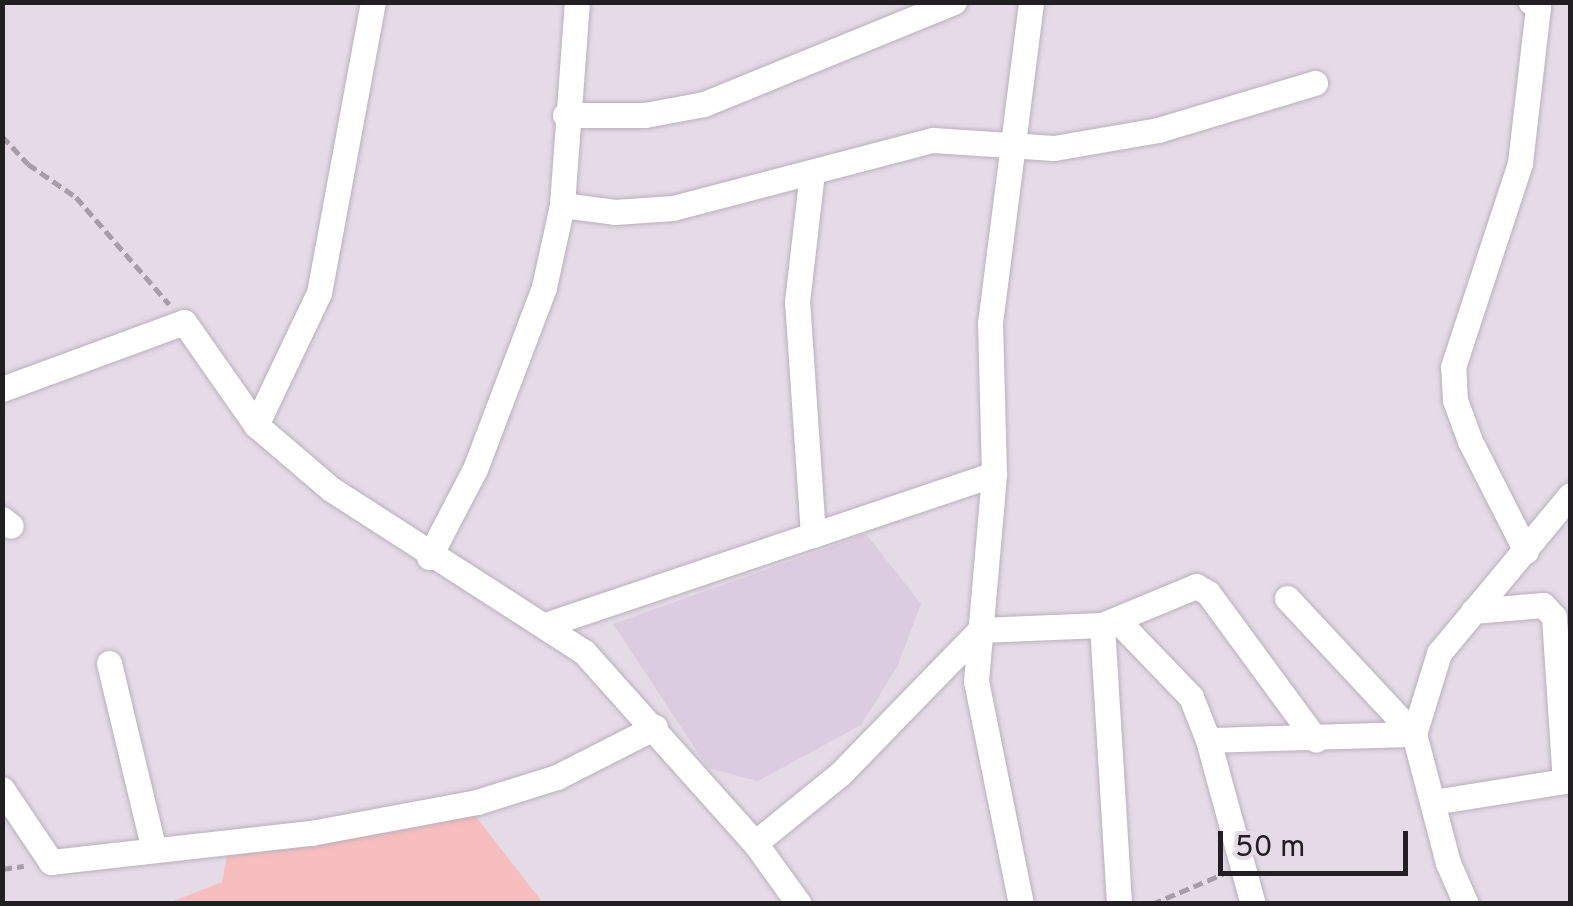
<!DOCTYPE html>
<style>
body{margin:0}
#map{position:relative;width:1573px;height:906px;overflow:hidden;background:#e4dbe6;font-family:Overpass,sans-serif}
div>[style]{position:absolute}
.built>*{inset:0;background:#dbcddf}
.green>*{inset:0;background:#f6bebe}
.path>*{height:5px;margin-top:-2.5px;transform-origin:0;background:repeating-linear-gradient(90deg,#a59ea6 0 10px,transparent 0 15px)}
.roads{filter:drop-shadow(0 0 2px #b8b0bb) drop-shadow(0 0 2px #b8b0bb)}
.street>*{height:25px;margin:-12.5px;padding:0 12.5px;transform-origin:12.5px;border-radius:12.5px;background:#fff}
span{translate:-50% -50%;white-space:nowrap;text-align:center;line-height:1.15;-webkit-text-stroke:10px #e4dbe6;paint-order:stroke}
.frame{position:absolute;inset:0;border:5px solid #221f23;pointer-events:none}
.scale{position:absolute;left:1218px;top:831px;width:190px;height:45px;box-sizing:border-box;border:5px solid #221f23;border-top:0;padding-left:12px;font-size:30px;line-height:35px;white-space:nowrap;color:#221f23;-webkit-text-stroke:8px #e4dbe6;paint-order:stroke}
</style>
<div id="map">
<div class="built">
<i style="clip-path:polygon(866px 534px,921px 604px,897px 667px,861px 725px,758px 781px,708px 768px,613px 624px)"></i>
</div>
<div class="green">
<i style="clip-path:polygon(474px 814px,543px 903px,166px 904px,222px 882px,228px 851px,422px 827px)"></i>
</div>
<div class="path">
<i style="left:2px;top:136px;width:38px;rotate:47deg"></i>
<i style="left:28px;top:164px;width:58px;rotate:34.5deg"></i>
<i style="left:76px;top:197px;width:142px;rotate:49deg"></i>
<i style="left:2px;top:869px;width:22px;rotate:-8deg"></i>
<i style="left:1152px;top:904px;width:77px;rotate:-22.9deg"></i>
</div>
<div class="roads">
<div class="street">
<i style="left:565px;top:115px;width:80px"></i>
<i style="left:645px;top:115px;width:60px;rotate:-10.6deg"></i>
<i style="left:704px;top:104px;width:270px;rotate:-22.2deg"></i>
<i style="left:562px;top:205px;width:53px;rotate:7.5deg"></i>
<i style="left:615px;top:212px;width:58px;rotate:-3.9deg"></i>
<i style="left:673px;top:208px;width:269px;rotate:-14.7deg"></i>
<i style="left:933px;top:140px;width:121px;rotate:3.8deg"></i>
<i style="left:1054px;top:148px;width:106px;rotate:-9.8deg"></i>
<i style="left:1158px;top:130px;width:164px;rotate:-16.7deg"></i>
<i style="left:2px;top:389px;width:194px;rotate:-20.2deg"></i>
<i style="left:184px;top:322px;width:126px;rotate:55deg"></i>
<i style="left:256px;top:425px;width:99px;rotate:40.5deg"></i>
<i style="left:331px;top:489px;width:301px;rotate:32.8deg"></i>
<i style="left:584px;top:652px;width:256px;rotate:48.2deg"></i>
<i style="left:755px;top:843px;width:75px;rotate:54.2deg"></i>
<i style="left:256px;top:425px;width:146px;rotate:-64.5deg"></i>
<i style="left:319px;top:293px;width:296px;rotate:-79.5deg"></i>
<i style="left:2px;top:519px;width:11px;rotate:38deg"></i>
<i style="left:813px;top:535px;width:191px;rotate:-18.6deg"></i>
<i style="left:1526px;top:551px;width:123px;rotate:-117deg"></i>
<i style="left:1470px;top:441px;width:44px;rotate:-110.1deg"></i>
<i style="left:1455px;top:400px;width:33px;rotate:-93deg"></i>
<i style="left:1453px;top:367px;width:215px;rotate:-71.8deg"></i>
<i style="left:1520px;top:163px;width:157px;rotate:-83.4deg"></i>
<i style="left:1538px;top:7px;width:9px;rotate:-144deg"></i>
<i style="left:429px;top:557px;width:99px;rotate:-62.4deg"></i>
<i style="left:475px;top:469px;width:195px;rotate:-69.2deg"></i>
<i style="left:544px;top:287px;width:84px;rotate:-77.6deg"></i>
<i style="left:562px;top:205px;width:204px;rotate:-85.8deg"></i>
<i style="left:1287px;top:598px;width:186px;rotate:47deg"></i>
<i style="left:1414px;top:734px;width:133px;rotate:75.2deg"></i>
<i style="left:1448px;top:863px;width:45px;rotate:66.3deg"></i>
<i style="left:1473px;top:611px;width:70px;rotate:-4.9deg"></i>
<i style="left:1543px;top:605px;width:16px;rotate:47deg"></i>
<i style="left:1554px;top:617px;width:164px;rotate:86.2deg"></i>
<i style="left:1117px;top:620px;width:107px;rotate:46.1deg"></i>
<i style="left:1191px;top:697px;width:46px;rotate:68.4deg"></i>
<i style="left:1208px;top:740px;width:206px;rotate:-1.7deg"></i>
<i style="left:548px;top:624px;width:280px;rotate:-18.6deg"></i>
<i style="left:813px;top:535px;width:234px;rotate:-93.9deg"></i>
<i style="left:797px;top:302px;width:130px;rotate:-83.4deg"></i>
<i style="left:1102px;top:625px;width:280px;rotate:86.5deg"></i>
<i style="left:109px;top:663px;width:192px;rotate:76.5deg"></i>
<i style="left:1414px;top:734px;width:85px;rotate:-72.8deg"></i>
<i style="left:1439px;top:653px;width:205px;rotate:-50.3deg"></i>
<i style="left:1208px;top:740px;width:170px;rotate:74.7deg"></i>
<i style="left:2px;top:789px;width:88px;rotate:56.1deg"></i>
<i style="left:51px;top:862px;width:262px;rotate:-6.4deg"></i>
<i style="left:311px;top:833px;width:169px;rotate:-10.6deg"></i>
<i style="left:477px;top:802px;width:84px;rotate:-17.4deg"></i>
<i style="left:557px;top:777px;width:110px;rotate:-27deg"></i>
<i style="left:1433px;top:802px;width:139px;rotate:-9.1deg"></i>
<i style="left:755px;top:843px;width:109px;rotate:-39.1deg"></i>
<i style="left:840px;top:774px;width:201px;rotate:-45.8deg"></i>
<i style="left:980px;top:630px;width:122px;rotate:-2.3deg"></i>
<i style="left:1102px;top:625px;width:102px;rotate:-22.5deg"></i>
<i style="left:1196px;top:586px;width:14px;rotate:30deg"></i>
<i style="left:1208px;top:593px;width:182px;rotate:53.7deg"></i>
<i style="left:1021px;top:904px;width:227px;rotate:-101.4deg"></i>
<i style="left:976px;top:681px;width:208px;rotate:-85deg"></i>
<i style="left:994px;top:474px;width:151px;rotate:-91.5deg"></i>
<i style="left:990px;top:323px;width:324px;rotate:-82.7deg"></i>
</div>
</div>
<div class="frame"></div>
<div class="scale">50 m</div>
</div>
